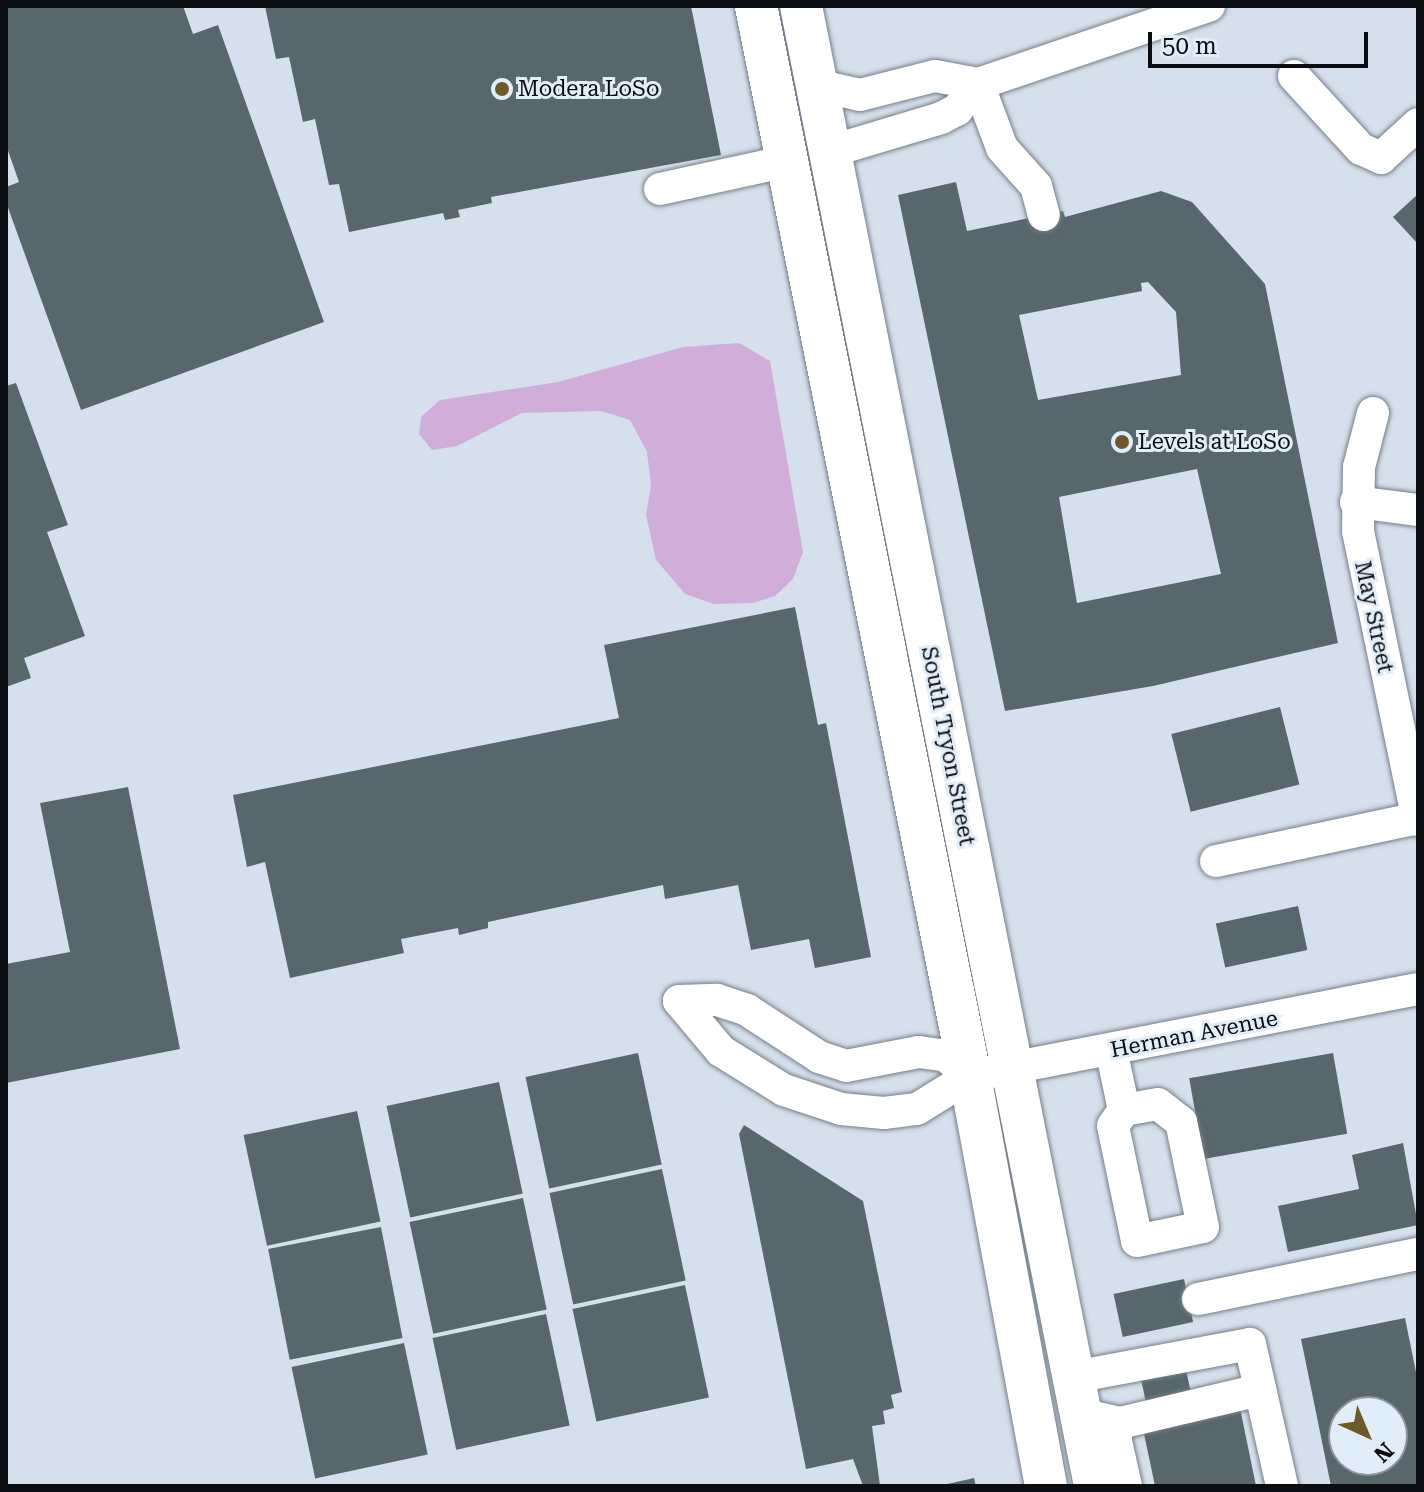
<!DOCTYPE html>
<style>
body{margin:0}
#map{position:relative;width:1424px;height:1492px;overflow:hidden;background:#d5e0ec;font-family:"Roboto Serif",serif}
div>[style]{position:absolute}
.green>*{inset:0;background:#d1aeda}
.building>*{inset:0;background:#57676c;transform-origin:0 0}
.roads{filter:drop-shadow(0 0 2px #747e89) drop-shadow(0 0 2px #747e89)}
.minor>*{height:32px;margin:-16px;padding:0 16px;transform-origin:16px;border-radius:16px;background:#fff}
.major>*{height:42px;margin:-21px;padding:0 21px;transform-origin:21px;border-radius:21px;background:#fff}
.dots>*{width:22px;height:22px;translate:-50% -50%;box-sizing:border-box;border:4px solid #e2edfa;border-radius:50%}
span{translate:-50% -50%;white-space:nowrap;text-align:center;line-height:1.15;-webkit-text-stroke:6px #e2edfa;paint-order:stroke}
.poi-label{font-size:22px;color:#0a0d11}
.left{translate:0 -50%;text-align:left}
.street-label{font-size:22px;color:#0a0d11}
.frame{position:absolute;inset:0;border:8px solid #0a0d11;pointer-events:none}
.north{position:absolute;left:1328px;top:1396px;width:80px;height:80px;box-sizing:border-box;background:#e2edfa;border:2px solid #8c939d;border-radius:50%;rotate:136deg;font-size:22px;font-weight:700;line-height:32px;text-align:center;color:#0a0d11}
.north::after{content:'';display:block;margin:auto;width:28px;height:36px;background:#705929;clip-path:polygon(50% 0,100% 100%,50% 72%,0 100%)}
.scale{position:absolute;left:1148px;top:32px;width:220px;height:36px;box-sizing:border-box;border:4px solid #0a0d11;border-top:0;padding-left:10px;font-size:24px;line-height:28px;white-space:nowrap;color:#0a0d11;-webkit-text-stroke:6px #e2edfa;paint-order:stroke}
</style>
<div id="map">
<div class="green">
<i style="clip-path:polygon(739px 343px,770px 361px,803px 552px,793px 579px,775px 596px,753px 603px,714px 604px,685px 594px,656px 560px,646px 515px,651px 485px,647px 452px,630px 420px,601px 411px,522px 413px,457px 446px,432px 450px,419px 434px,421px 417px,440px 400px,558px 382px,683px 347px)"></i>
</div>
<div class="building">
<i style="clip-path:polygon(6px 6px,183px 6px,193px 34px,218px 25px,324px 322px,81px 410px,6px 202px,6px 187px,19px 182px,6px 145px)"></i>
<i style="clip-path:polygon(265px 6px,691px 6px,721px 155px,491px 197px,492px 203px,458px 210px,460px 217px,445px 220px,443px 213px,349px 232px,339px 184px,329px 185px,315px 119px,303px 122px,289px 57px,276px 59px)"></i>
<i style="clip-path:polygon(evenodd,956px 182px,967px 231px,1063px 211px,1065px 217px,1161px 191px,1192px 202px,1265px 284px,1338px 643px,1153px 686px,1005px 711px,898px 195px,956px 182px,1148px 282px,1176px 312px,1181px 375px,1038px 400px,1019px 315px,1142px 291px,1141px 283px,1148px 282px,956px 182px,1197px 469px,1221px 574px,1077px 603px,1059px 497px,1197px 469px)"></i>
<i style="clip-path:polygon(1418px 194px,1418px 244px,1393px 217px)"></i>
<i style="clip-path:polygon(16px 383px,68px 525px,47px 532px,85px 636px,24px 658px,31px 678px,6px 687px,6px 386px)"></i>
<i style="clip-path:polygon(795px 607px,818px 725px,826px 723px,871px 957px,815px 968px,809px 939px,751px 950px,738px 885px,665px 899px,663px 885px,488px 922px,488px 928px,459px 935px,458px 928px,401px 939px,404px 953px,290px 978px,265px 862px,247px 867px,233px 795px,619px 718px,604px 645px)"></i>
<i style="left:1280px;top:707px;width:80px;height:112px;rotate:76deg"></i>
<i style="clip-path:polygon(128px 787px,180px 1049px,6px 1083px,6px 964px,70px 952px,40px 803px)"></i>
<i style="left:1298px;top:906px;width:45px;height:84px;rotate:78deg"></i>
<i style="left:638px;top:1053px;width:114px;height:115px;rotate:78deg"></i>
<i style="left:1333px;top:1053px;width:82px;height:146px;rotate:80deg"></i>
<i style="left:499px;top:1082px;width:114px;height:115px;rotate:78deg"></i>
<i style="left:357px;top:1111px;width:113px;height:116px;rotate:78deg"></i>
<i style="clip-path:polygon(744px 1125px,863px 1201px,902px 1392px,891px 1395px,894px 1408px,883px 1411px,885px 1424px,872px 1426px,880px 1486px,863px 1486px,853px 1459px,806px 1469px,739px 1134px)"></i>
<i style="clip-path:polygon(1403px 1143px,1418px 1225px,1288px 1252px,1278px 1206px,1359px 1189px,1352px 1155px)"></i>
<i style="left:662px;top:1169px;width:114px;height:115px;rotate:78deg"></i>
<i style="left:523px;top:1198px;width:114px;height:116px;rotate:78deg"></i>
<i style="left:381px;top:1227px;width:113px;height:115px;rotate:79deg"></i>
<i style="left:1184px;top:1279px;width:44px;height:72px;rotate:78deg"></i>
<i style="left:685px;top:1285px;width:115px;height:115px;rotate:78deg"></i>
<i style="left:546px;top:1314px;width:114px;height:116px;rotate:78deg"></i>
<i style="clip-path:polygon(evenodd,1405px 1318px,1418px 1382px,1418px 1486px,1331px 1486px,1301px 1339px,1405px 1318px,1344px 1412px,1392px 1412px,1392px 1460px,1344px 1460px,1344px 1412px)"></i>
<i style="left:404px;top:1343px;width:114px;height:115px;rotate:78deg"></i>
<i style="left:1185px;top:1365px;width:35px;height:46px;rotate:78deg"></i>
<i style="clip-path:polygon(1240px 1408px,1256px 1486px,1155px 1486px,1143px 1429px)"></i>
<i style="clip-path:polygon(974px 1478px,976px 1486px,943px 1486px,943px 1485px)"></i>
</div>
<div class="roads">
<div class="minor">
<i style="left:1294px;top:76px;width:99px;rotate:47.5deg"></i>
<i style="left:1361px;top:149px;width:22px;rotate:24deg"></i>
<i style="left:1381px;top:158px;width:50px;rotate:-42.6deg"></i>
<i style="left:978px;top:84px;width:68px;rotate:69.4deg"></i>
<i style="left:1002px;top:148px;width:51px;rotate:48.2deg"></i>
<i style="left:1036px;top:186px;width:30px;rotate:75deg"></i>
<i style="left:816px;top:85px;width:45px;rotate:12.8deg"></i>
<i style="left:860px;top:95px;width:77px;rotate:-14.2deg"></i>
<i style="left:935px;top:76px;width:44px;rotate:10.5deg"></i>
<i style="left:828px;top:152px;width:118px;rotate:-16.7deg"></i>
<i style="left:941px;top:118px;width:18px;rotate:-27deg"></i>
<i style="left:957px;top:110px;width:33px;rotate:-51deg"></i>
<i style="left:978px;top:84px;width:244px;rotate:-18.7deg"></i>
<i style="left:660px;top:189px;width:131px;rotate:-12.3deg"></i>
<i style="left:1373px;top:413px;width:56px;rotate:104.5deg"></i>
<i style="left:1359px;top:467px;width:64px;rotate:90.9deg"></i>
<i style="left:1358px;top:531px;width:295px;rotate:78.3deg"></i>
<i style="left:1356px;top:502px;width:63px;rotate:7.4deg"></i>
<i style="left:1216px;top:861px;width:207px;rotate:-12deg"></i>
<i style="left:679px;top:1001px;width:65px;rotate:50deg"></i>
<i style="left:721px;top:1051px;width:74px;rotate:31.8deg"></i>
<i style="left:784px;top:1090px;width:60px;rotate:18.4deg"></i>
<i style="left:841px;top:1109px;width:43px;rotate:5.3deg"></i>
<i style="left:884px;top:1113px;width:33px;rotate:-7deg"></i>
<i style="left:917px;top:1109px;width:62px;rotate:-31.9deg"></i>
<i style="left:970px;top:1076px;width:456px;rotate:-11deg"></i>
<i style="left:679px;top:1001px;width:38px;rotate:-2deg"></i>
<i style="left:717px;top:1000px;width:32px;rotate:18deg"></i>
<i style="left:747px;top:1010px;width:86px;rotate:33.1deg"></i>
<i style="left:819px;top:1057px;width:28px;rotate:18deg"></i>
<i style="left:846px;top:1066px;width:74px;rotate:-10.9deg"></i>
<i style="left:919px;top:1052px;width:27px;rotate:8deg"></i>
<i style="left:946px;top:1056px;width:31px;rotate:40deg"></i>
<i style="left:1111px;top:1049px;width:62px;rotate:78deg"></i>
<i style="left:1124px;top:1110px;width:19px;rotate:125deg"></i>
<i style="left:1113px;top:1126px;width:117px;rotate:78.2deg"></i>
<i style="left:1137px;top:1241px;width:67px;rotate:-12deg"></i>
<i style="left:1203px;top:1227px;width:107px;rotate:-101.8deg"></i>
<i style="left:1181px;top:1122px;width:29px;rotate:-142deg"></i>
<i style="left:1158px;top:1104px;width:35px;rotate:170deg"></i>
<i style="left:1198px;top:1299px;width:225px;rotate:-11.6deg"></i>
<i style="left:1074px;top:1377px;width:179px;rotate:-10.6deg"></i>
<i style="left:1250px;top:1344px;width:146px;rotate:77.3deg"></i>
<i style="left:1081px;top:1414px;width:40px;rotate:13deg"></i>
<i style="left:1120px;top:1423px;width:144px;rotate:-13.3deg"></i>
<i style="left:1120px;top:1423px;width:15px;rotate:110deg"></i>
<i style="left:1115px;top:1437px;width:50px;rotate:77.3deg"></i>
</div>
<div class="major">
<i style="left:756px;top:6px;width:1091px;rotate:78.69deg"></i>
<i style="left:970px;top:1076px;width:417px;rotate:79.5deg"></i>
<i style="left:801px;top:6px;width:1509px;rotate:78.76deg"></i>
</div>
</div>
<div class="dots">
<i style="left:502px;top:89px;background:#705929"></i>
<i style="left:1122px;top:442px;background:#705929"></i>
</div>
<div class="poi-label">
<span class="left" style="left:518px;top:89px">Modera LoSo</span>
<span class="left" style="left:1138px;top:442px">Levels at LoSo</span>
</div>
<div class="street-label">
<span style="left:1374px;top:617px;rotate:78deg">May Street</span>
<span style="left:948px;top:746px;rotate:79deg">South Tryon Street</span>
<span style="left:1194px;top:1034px;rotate:-11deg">Herman Avenue</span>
</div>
<div class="frame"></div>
<div class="north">N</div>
<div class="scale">50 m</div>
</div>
